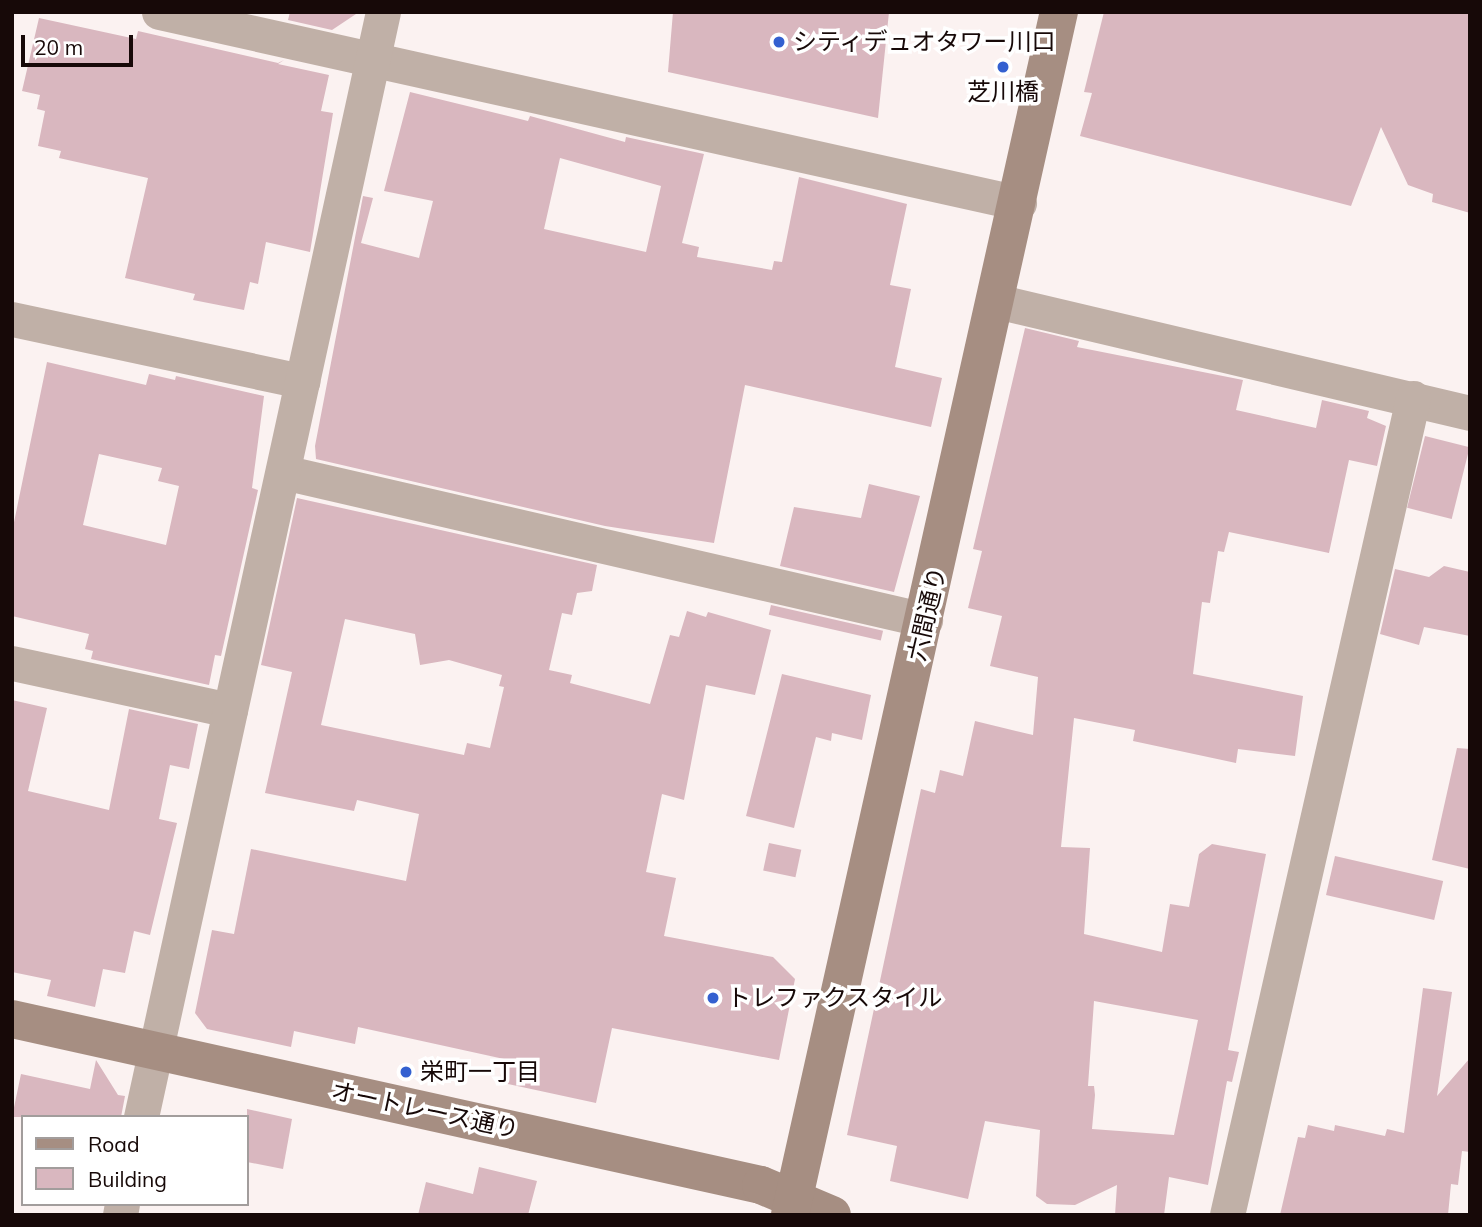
<!DOCTYPE html>
<meta charset="utf-8">
<style>
body{margin:0}
#map{position:relative;width:1482px;height:1227px;overflow:hidden;background:#fbf2f1;font-family:Mulish,"Noto Sans JP",sans-serif}
div>[style]{position:absolute}
.building>*{inset:0;background:#d9b7bf;transform-origin:0 0}
.street>*{height:35px;margin:-17.5px;padding:0 17.5px;transform-origin:17.5px;border-radius:17.5px;background:#c0b0a7}
.secondary>*{height:38px;margin:-19px;padding:0 19px;transform-origin:19px;border-radius:19px;background:#a68e82}
.dots>*{width:19px;height:19px;translate:-50% -50%;box-sizing:border-box;border:4px solid #fff;border-radius:50%}
span{translate:-50% -50%;white-space:nowrap;text-align:center;line-height:1.15;-webkit-text-stroke:7px #fff;paint-order:stroke}
.poi-label{font-size:24px;color:#170908}
.left{translate:0 -50%;text-align:left}
.street-label{font-size:24px;color:#170908}
.frame{position:absolute;inset:0;border:14px solid #170908;pointer-events:none}
.legend{position:absolute;left:21px;top:1115px;width:228px;height:91px;box-sizing:border-box;background:#fff;border:2px solid #a29d9c;margin:0;padding:9px 12px;list-style:none;font-size:21px;color:#170908}
.legend li{display:flex;align-items:center;gap:14px;height:35px}
.legend b{width:35px;border:2px solid #a29d9c}
.scale{position:absolute;left:21px;top:35px;width:112px;height:32px;box-sizing:border-box;border:4px solid #170908;border-top:0;padding-left:9px;font-size:21px;line-height:24px;white-space:nowrap;color:#170908;-webkit-text-stroke:5px #fff;paint-order:stroke}
</style>
<div id="map">
<div class="building">
<i style="clip-path:polygon(290px 12px,359px 12px,332px 30px,288px 20px)"></i>
<i style="clip-path:polygon(673px 12px,889px 12px,878px 118px,668px 72px)"></i>
<i style="clip-path:polygon(1104px 12px,1470px 12px,1470px 213px,1432px 202px,1433px 194px,1408px 185px,1381px 127px,1351px 206px,1080px 136px,1092px 93px,1084px 92px)"></i>
<i style="clip-path:polygon(39px 18px,136px 39px,138px 31px,278px 63px,284px 60px,278px 64px,329px 75px,321px 111px,333px 113px,310px 252px,266px 242px,258px 284px,250px 282px,244px 310px,193px 300px,195px 294px,125px 278px,148px 178px,59px 158px,61px 151px,38px 146px,45px 111px,37px 109px,40px 95px,22px 91px)"></i>
<i style="clip-path:polygon(evenodd,410px 92px,528px 121px,530px 116px,625px 142px,626px 137px,704px 154px,682px 243px,699px 247px,697px 257px,772px 270px,774px 261px,782px 262px,799px 177px,907px 204px,890px 285px,911px 289px,895px 367px,942px 378px,931px 427px,745px 385px,714px 543px,605px 526px,316px 459px,315px 446px,363px 196px,373px 198px,361px 243px,419px 258px,433px 201px,384px 191px,410px 92px,560px 158px,661px 186px,646px 252px,544px 229px,560px 158px)"></i>
<i style="clip-path:polygon(evenodd,1025px 328px,1079px 341px,1077px 347px,1243px 380px,1236px 410px,1316px 428px,1322px 400px,1369px 411px,1367px 418px,1386px 426px,1377px 466px,1349px 460px,1329px 553px,1229px 532px,1224px 552px,1218px 551px,1210px 603px,1202px 602px,1193px 674px,1303px 696px,1295px 756px,1238px 749px,1236px 763px,1133px 741px,1135px 730px,1074px 718px,1061px 847px,1090px 848px,1084px 934px,1162px 952px,1170px 904px,1189px 907px,1199px 854px,1212px 844px,1266px 854px,1228px 1050px,1239px 1052px,1232px 1082px,1227px 1081px,1208px 1185px,1169px 1177px,1164px 1215px,1115px 1215px,1117px 1185px,1075px 1205px,1047px 1204px,1036px 1196px,1040px 1130px,985px 1121px,968px 1199px,890px 1181px,897px 1146px,847px 1135px,921px 789px,935px 793px,940px 770px,963px 776px,975px 721px,1033px 735px,1038px 677px,990px 666px,1002px 616px,968px 608px,982px 551px,973px 549px,1025px 328px,1094px 1001px,1198px 1020px,1174px 1135px,1092px 1129px,1095px 1095px,1094px 1086px,1088px 1086px,1094px 1001px)"></i>
<i style="clip-path:polygon(evenodd,47px 362px,146px 385px,149px 374px,175px 380px,176px 376px,264px 396px,252px 488px,258px 490px,221px 656px,215px 655px,209px 685px,91px 659px,93px 651px,85px 649px,89px 634px,12px 616px,12px 532px,47px 362px,99px 454px,162px 468px,158px 481px,179px 486px,166px 545px,83px 525px,99px 454px)"></i>
<i style="left:1425px;top:436px;width:46px;height:74px;rotate:14deg"></i>
<i style="clip-path:polygon(869px 484px,920px 496px,894px 592px,780px 566px,794px 507px,861px 518px)"></i>
<i style="clip-path:polygon(evenodd,297px 498px,597px 565px,592px 591px,577px 593px,572px 615px,562px 613px,549px 670px,572px 675px,570px 683px,650px 704px,670px 635px,679px 637px,687px 611px,706px 617px,708px 612px,771px 630px,755px 695px,706px 685px,684px 800px,662px 794px,646px 872px,676px 878px,664px 936px,773px 957px,795px 979px,779px 1060px,612px 1028px,596px 1103px,499px 1082px,504px 1059px,358px 1027px,355px 1044px,294px 1031px,291px 1047px,207px 1029px,195px 1013px,212px 930px,234px 934px,251px 849px,406px 881px,419px 814px,357px 800px,354px 811px,265px 793px,292px 672px,261px 665px,297px 498px,345px 619px,415px 634px,420px 665px,449px 660px,502px 675px,499px 686px,504px 687px,490px 748px,467px 743px,464px 755px,321px 725px,345px 619px)"></i>
<i style="clip-path:polygon(1444px 566px,1470px 572px,1470px 636px,1424px 627px,1419px 645px,1380px 634px,1395px 569px,1429px 577px)"></i>
<i style="left:771px;top:605px;width:115px;height:10px;rotate:13deg"></i>
<i style="clip-path:polygon(782px 674px,871px 695px,862px 740px,832px 733px,831px 741px,816px 737px,794px 828px,746px 816px)"></i>
<i style="clip-path:polygon(12px 700px,47px 708px,28px 791px,109px 810px,129px 709px,198px 724px,189px 769px,170px 765px,159px 819px,177px 823px,150px 935px,134px 931px,125px 973px,103px 969px,95px 1007px,47px 996px,51px 980px,12px 972px)"></i>
<i style="clip-path:polygon(1457px 748px,1470px 749px,1470px 869px,1432px 860px)"></i>
<i style="left:769px;top:843px;width:33px;height:28px;rotate:12deg"></i>
<i style="left:1335px;top:856px;width:111px;height:40px;rotate:13deg"></i>
<i style="clip-path:polygon(1423px 988px,1452px 992px,1437px 1096px,1470px 1058px,1470px 1152px,1462px 1151px,1458px 1185px,1451px 1184px,1448px 1215px,1280px 1215px,1298px 1137px,1305px 1138px,1308px 1125px,1334px 1131px,1335px 1125px,1385px 1136px,1387px 1129px,1404px 1133px)"></i>
<i style="clip-path:polygon(96px 1060px,118px 1095px,125px 1096px,121px 1117px,12px 1117px,21px 1074px,90px 1089px)"></i>
<i style="clip-path:polygon(247px 1109px,292px 1119px,283px 1169px,247px 1162px)"></i>
<i style="clip-path:polygon(479px 1167px,537px 1181px,528px 1215px,418px 1215px,426px 1182px,473px 1194px)"></i>
</div>
<div class="street">
<i style="left:159px;top:12px;width:881px;rotate:12.52deg"></i>
<i style="left:996px;top:301px;width:487px;rotate:13.3deg"></i>
<i style="left:12px;top:319px;width:297px;rotate:12.1deg"></i>
<i style="left:283px;top:472px;width:659px;rotate:12.98deg"></i>
<i style="left:12px;top:663px;width:223px;rotate:12.2deg"></i>
<i style="left:141px;top:1117px;width:1131px;rotate:-77.65deg"></i>
<i style="left:120px;top:1215px;width:11px;rotate:-80deg"></i>
<i style="left:1227px;top:1215px;width:838px;rotate:-77.17deg"></i>
</div>
<div class="secondary">
<i style="left:12px;top:1019px;width:767px;rotate:12.5deg"></i>
<i style="left:761px;top:1185px;width:77px;rotate:22.9deg"></i>
<i style="left:790px;top:1215px;width:1233px;rotate:-77.4deg"></i>
</div>
<div class="dots">
<i style="left:779px;top:42px;background:#3460d0"></i>
<i style="left:1003px;top:67px;background:#3460d0"></i>
<i style="left:713px;top:998px;background:#3460d0"></i>
<i style="left:406px;top:1072px;background:#3460d0"></i>
</div>
<div class="poi-label">
<span class="left" style="left:793px;top:42px">シティデュオタワー川口</span>
<span style="left:1003px;top:92px">芝川橋</span>
<span class="left" style="left:727px;top:998px">トレファクスタイル</span>
<span class="left" style="left:420px;top:1072px">栄町一丁目</span>
</div>
<div class="street-label">
<span style="left:927px;top:614px;rotate:-77deg">六間通り</span>
<span style="left:425px;top:1110px;rotate:12deg">オートレース通り</span>
</div>
<div class="frame"></div>
<ul class="legend">
<li><b style="height:9px;background:#a68e82"></b>Road</li>
<li><b style="height:19px;background:#d9b7bf"></b>Building</li>
</ul>
<div class="scale">20 m</div>
</div>
